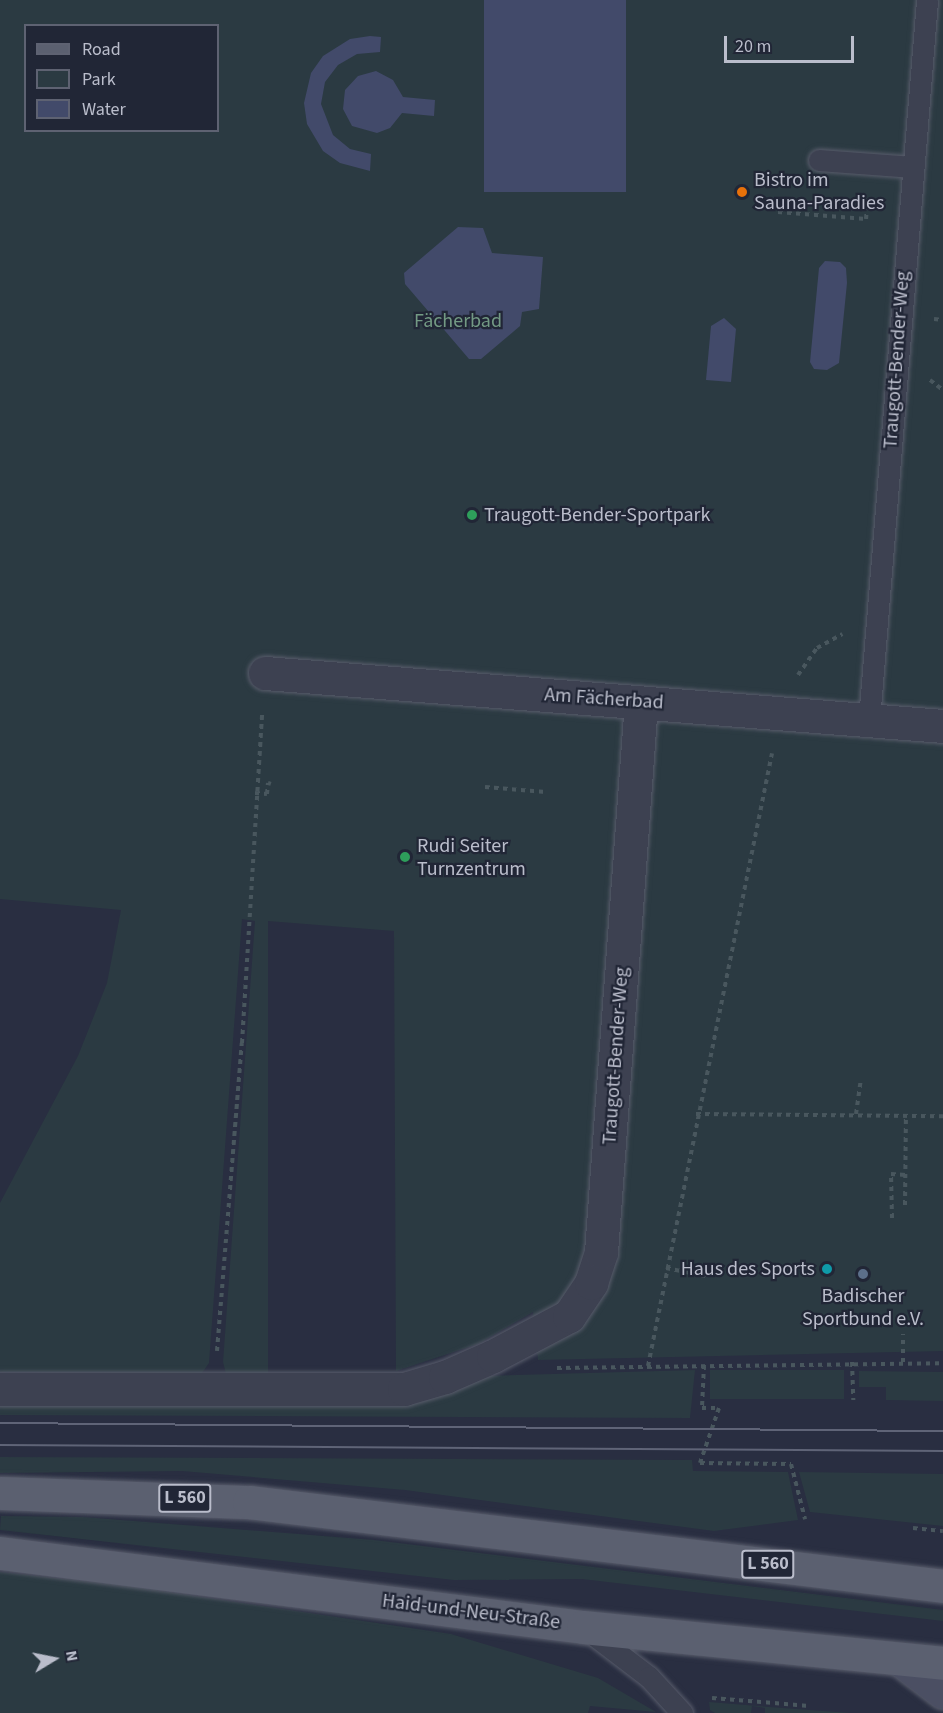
<!DOCTYPE html>
<meta charset="utf-8">
<style>
body{margin:0}
#map{position:relative;width:943px;height:1713px;overflow:hidden;background:#292e41;font-family:"Source Sans 3",sans-serif}
div>[style]{position:absolute}
.green>*{inset:0;background:#2b3a42;transform-origin:0 0}
.water>*{inset:0;background:#424a6a;transform-origin:0 0}
.path>*{height:4px;margin-top:-2px;transform-origin:0;background:repeating-linear-gradient(90deg,#49575e 0 4.5px,transparent 0 9px)}
.roads{filter:drop-shadow(0 0 2px #585c6b) drop-shadow(0 0 2px #585c6b)}
.lane>*{height:21px;margin:-10.5px;padding:0 10.5px;transform-origin:10.5px;border-radius:10.5px;background:#3d4151}
.street>*{height:33px;margin:-16.5px;padding:0 16.5px;transform-origin:16.5px;border-radius:16.5px;background:#3d4151}
.secondary>*{height:33px;margin:-16.5px;padding:0 16.5px;transform-origin:16.5px;border-radius:16.5px;background:#4b4f63}
.primary>*{height:33px;margin:-16.5px;padding:0 16.5px;transform-origin:16.5px;border-radius:16.5px;background:#5b6070}
.tram>*{height:1.5px;margin:-0.75px;padding:0 0.75px;transform-origin:0.75px;border-radius:0.75px;background:#5f6477}
.dots>*{width:16px;height:16px;translate:-50% -50%;box-sizing:border-box;border:3px solid #212636;border-radius:50%}
span{translate:-50% -50%;white-space:nowrap;text-align:center;line-height:1.15;-webkit-text-stroke:4.5px #212636;paint-order:stroke}
.shield-label span{padding:2px 4px;background:#212636;border:2px solid;border-radius:4px;-webkit-text-stroke-width:0}
.shield-label{font-size:18px;color:#babdcb;font-weight:700}
.poi-label{font-size:20px;color:#babdcb}
.left{translate:0 -50%;text-align:left}
.right{translate:-100% -50%;text-align:right}
.park-label{font-size:20px;color:#739a84}
.street-label{font-size:20px;color:#babdcb}
.legend{position:absolute;left:24px;top:24px;width:195px;height:108px;box-sizing:border-box;background:#212636;border:2px solid #5e6272;margin:0;padding:8px 10px;list-style:none;font-size:18px;color:#babdcb}
.legend li{display:flex;align-items:center;gap:12px;height:30px}
.legend b{width:30px;border:2px solid #5e6272}
.north{position:absolute;left:24px;top:1629px;width:60px;height:60px;-webkit-text-stroke:4px #212636;paint-order:stroke;rotate:80deg;font-size:16px;font-weight:700;line-height:24px;text-align:center;color:#babdcb}
.north::after{content:'';display:block;margin:auto;width:21px;height:27px;background:#babdcb;clip-path:polygon(50% 0,100% 100%,50% 72%,0 100%)}
.scale{position:absolute;left:724px;top:36px;width:130px;height:27px;box-sizing:border-box;border:3px solid #babdcb;border-top:0;padding-left:8px;font-size:18px;line-height:21px;white-space:nowrap;color:#babdcb;-webkit-text-stroke:4px #212636;paint-order:stroke}
</style>
<div id="map">
<div class="green">
<i style="clip-path:polygon(evenodd,0 0,943px 0,943px 1351px,538px 1360px,533px 1312px,478px 1344px,396px 1371px,394px 931px,268px 921px,268px 1375px,226px 1374px,223px 1362px,255px 921px,242px 919px,209px 1363px,202px 1373px,0 1372px,0 1203px,78px 1056px,107px 983px,121px 910px,0 899px,0 0,26px 26px,218px 26px,218px 130px,26px 130px,26px 26px)"></i>
<i style="clip-path:polygon(695px 1370px,690px 1418px,0 1415px,0 1403px,486px 1376px)"></i>
<i style="left:710px;top:1370px;width:134px;height:29px"></i>
<i style="clip-path:polygon(859px 1371px,943px 1372px,943px 1401px,886px 1400px,886px 1387px,859px 1387px)"></i>
<i style="clip-path:polygon(0 1457px,692px 1460px,693px 1471px,788px 1472px,798px 1520px,714px 1531px,405px 1490px,182px 1471px,0 1473px)"></i>
<i style="clip-path:polygon(799px 1472px,943px 1474px,943px 1526px,810px 1512px)"></i>
<i style="clip-path:polygon(1px 1516px,83px 1517px,374px 1540px,943px 1610px,943px 1621px,582px 1579px,454px 1580px,0 1530px)"></i>
<i style="clip-path:polygon(0 1572px,122px 1585px,451px 1634px,598px 1678px,656px 1712px,590px 1706px,588px 1713px,0 1713px)"></i>
<i style="clip-path:polygon(709px 1702px,769px 1707px,851px 1713px,765px 1713px,765px 1708px,752px 1706px,751px 1713px,715px 1713px,710px 1710px)"></i>
</div>
<div class="water">
<i style="left:484px;top:0;width:142px;height:192px"></i>
<i style="clip-path:polygon(370px 36px,381px 37px,380px 52px,357px 54px,338px 65px,325px 82px,321px 104px,333px 135px,350px 149px,371px 154px,370px 171px,340px 163px,323px 151px,307px 124px,304px 103px,311px 73px,323px 56px,350px 39px)"></i>
<i style="clip-path:polygon(376px 71px,393px 80px,403px 97px,435px 100px,434px 116px,402px 113px,390px 128px,377px 133px,352px 126px,343px 109px,345px 90px,358px 76px)"></i>
<i style="clip-path:polygon(458px 227px,483px 228px,492px 253px,543px 257px,539px 309px,522px 312px,520px 326px,481px 359px,469px 359px,405px 284px,404px 273px)"></i>
<i style="clip-path:polygon(825px 261px,840px 262px,846px 268px,847px 283px,839px 363px,827px 370px,814px 369px,810px 362px,819px 268px)"></i>
<i style="clip-path:polygon(724px 318px,736px 329px,731px 382px,706px 380px,711px 326px)"></i>
</div>
<div class="path">
<i style="left:781px;top:177px;width:11px;rotate:5deg"></i>
<i style="left:778px;top:212px;width:88px;rotate:4.5deg"></i>
<i style="left:866px;top:219px;width:21px;rotate:-85deg"></i>
<i style="left:934px;top:319px;width:9px;rotate:6deg"></i>
<i style="left:930px;top:380px;width:16px;rotate:38deg"></i>
<i style="left:798px;top:675px;width:33px;rotate:-55deg"></i>
<i style="left:817px;top:648px;width:29px;rotate:-29deg"></i>
<i style="left:485px;top:787px;width:61px;rotate:4.7deg"></i>
<i style="left:255px;top:793px;width:12px;rotate:5deg"></i>
<i style="left:267px;top:794px;width:11px;rotate:-85deg"></i>
<i style="left:268px;top:783px;width:3px;rotate:18deg"></i>
<i style="left:696px;top:1114px;width:247px;rotate:0.5deg"></i>
<i style="left:856px;top:1114px;width:35px;rotate:-82deg"></i>
<i style="left:905px;top:1205px;width:90px;rotate:-89.4deg"></i>
<i style="left:892px;top:1218px;width:44px;rotate:-91.3deg"></i>
<i style="left:891px;top:1174px;width:15px;rotate:4deg"></i>
<i style="left:666px;top:1268px;width:45px;rotate:11.6deg"></i>
<i style="left:217px;top:1351px;width:309px;rotate:-85.4deg"></i>
<i style="left:242px;top:1043px;width:332px;rotate:-86.5deg"></i>
<i style="left:852px;top:1362px;width:38px;rotate:88deg"></i>
<i style="left:903px;top:1362px;width:28px;rotate:-90deg"></i>
<i style="left:704px;top:1365px;width:43px;rotate:92.7deg"></i>
<i style="left:702px;top:1408px;width:17px"></i>
<i style="left:719px;top:1408px;width:58px;rotate:109.1deg"></i>
<i style="left:700px;top:1463px;width:91px;rotate:0.6deg"></i>
<i style="left:791px;top:1464px;width:57px;rotate:75.7deg"></i>
<i style="left:648px;top:1366px;width:625px;rotate:-78.56deg"></i>
<i style="left:557px;top:1368px;width:386px;rotate:-0.7deg"></i>
<i style="left:913px;top:1528px;width:30px;rotate:6deg"></i>
<i style="left:712px;top:1698px;width:97px;rotate:4.7deg"></i>
</div>
<div class="roads">
<div class="lane">
<i style="left:819px;top:160px;width:94px;rotate:4.3deg"></i>
<i style="left:869px;top:720px;width:722px;rotate:-85.39deg"></i>
<i style="left:586px;top:1629px;width:79px;rotate:37.3deg"></i>
<i style="left:649px;top:1677px;width:49px;rotate:47.5deg"></i>
</div>
<div class="street">
<i style="left:265px;top:673px;width:680px;rotate:4.47deg"></i>
<i style="left:0;top:1389px;width:404px"></i>
<i style="left:404px;top:1389px;width:43px;rotate:-16.3deg"></i>
<i style="left:445px;top:1377px;width:52px;rotate:-23.6deg"></i>
<i style="left:493px;top:1356px;width:86px;rotate:-27.8deg"></i>
<i style="left:569px;top:1316px;width:40px;rotate:-56deg"></i>
<i style="left:591px;top:1283px;width:33px;rotate:-72deg"></i>
<i style="left:601px;top:1252px;width:551px;rotate:-85.84deg"></i>
</div>
<div class="secondary">
<i style="left:901px;top:1660px;width:53px;rotate:37.3deg"></i>
</div>
<div class="primary">
<i style="left:0;top:1493px;width:249px;rotate:2.1deg"></i>
<i style="left:249px;top:1502px;width:699px;rotate:6.9deg"></i>
<i style="left:0;top:1553px;width:588px;rotate:7.23deg"></i>
<i style="left:583px;top:1627px;width:362px;rotate:5.7deg"></i>
</div>
</div>
<div class="tram">
<i style="left:0;top:1423px;width:943px;rotate:0.49deg"></i>
<i style="left:0;top:1445px;width:943px;rotate:0.36deg"></i>
</div>
<div class="dots">
<i style="left:742px;top:192px;background:#e8710a"></i>
<i style="left:472px;top:515px;background:#2e9e5b"></i>
<i style="left:405px;top:857px;background:#2e9e5b"></i>
<i style="left:827px;top:1269px;background:#0f9aa8"></i>
<i style="left:863px;top:1274px;background:#5c6f8a"></i>
</div>
<div class="shield-label">
<span style="left:185px;top:1498px">L 560</span>
<span style="left:768px;top:1564px">L 560</span>
</div>
<div class="poi-label">
<span class="left" style="left:754px;top:192px">Bistro im<br>Sauna-Paradies</span>
<span class="left" style="left:484px;top:515px">Traugott-Bender-Sportpark</span>
<span class="left" style="left:417px;top:858px">Rudi Seiter<br>Turnzentrum</span>
<span class="right" style="left:815px;top:1269px">Haus des Sports</span>
<span style="left:863px;top:1308px">Badischer<br>Sportbund e.V.</span>
</div>
<div class="park-label">
<span style="left:458px;top:321px">Fächerbad</span>
</div>
<div class="street-label">
<span style="left:897px;top:360px;rotate:-86deg">Traugott-Bender-Weg</span>
<span style="left:604px;top:699px;rotate:4deg">Am Fächerbad</span>
<span style="left:616px;top:1056px;rotate:-86deg">Traugott-Bender-Weg</span>
<span style="left:471px;top:1612px;rotate:7deg">Haid-und-Neu-Straße</span>
</div>
<ul class="legend">
<li><b style="height:8px;background:#5b6070"></b>Road</li>
<li><b style="height:16px;background:#2b3a42"></b>Park</li>
<li><b style="height:16px;background:#424a6a"></b>Water</li>
</ul>
<div class="north">N</div>
<div class="scale">20 m</div>
</div>
